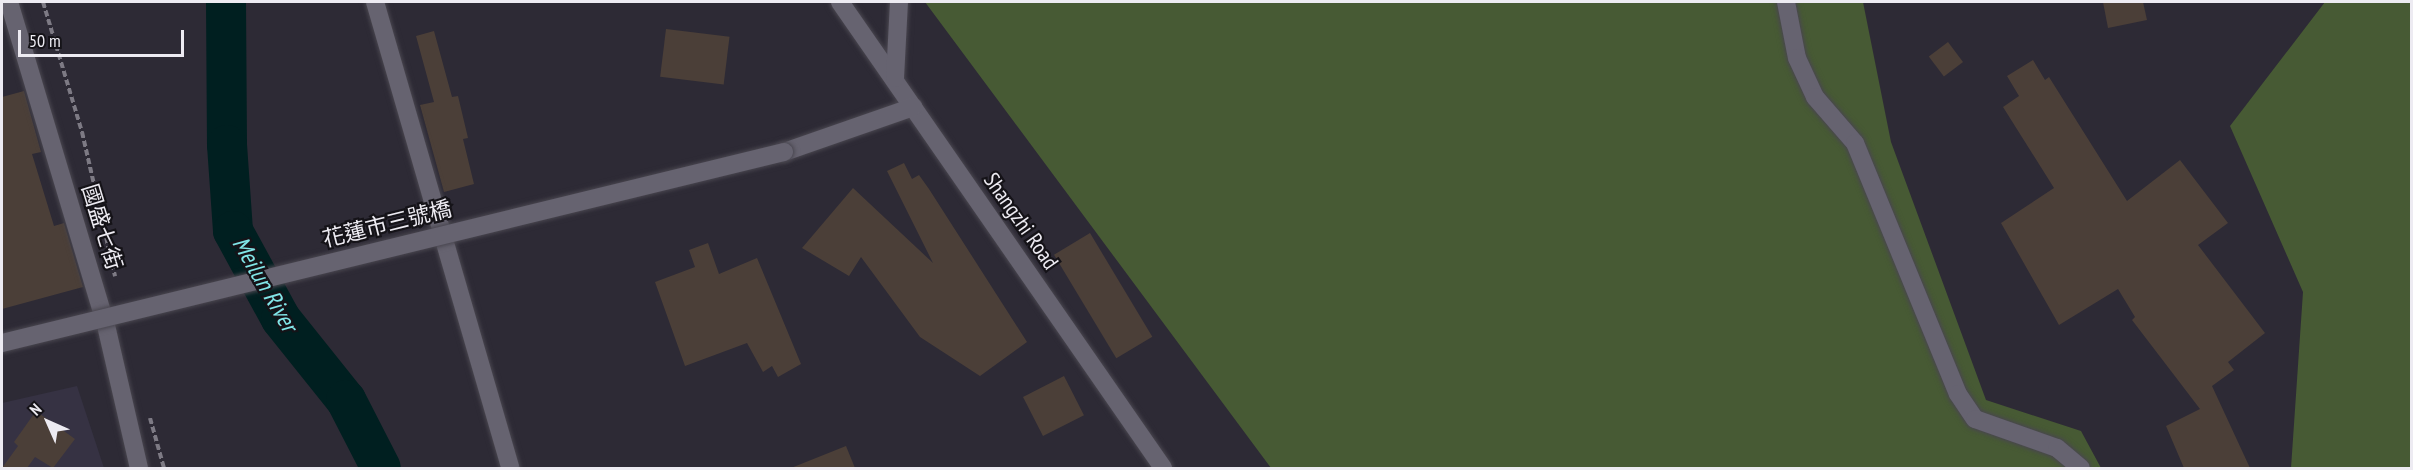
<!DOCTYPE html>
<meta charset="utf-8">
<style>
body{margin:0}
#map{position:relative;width:2413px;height:470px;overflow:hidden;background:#2d2a35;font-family:"PT Sans Narrow","Noto Sans TC",sans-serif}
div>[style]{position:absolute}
.built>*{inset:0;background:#363243}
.forest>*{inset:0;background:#475a34}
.river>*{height:40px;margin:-20px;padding:0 20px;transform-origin:20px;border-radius:20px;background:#001f20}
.building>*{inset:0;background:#4b3f38;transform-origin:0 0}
.path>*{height:4px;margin-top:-2px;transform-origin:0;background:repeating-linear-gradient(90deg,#7d7a84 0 6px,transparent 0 9px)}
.roads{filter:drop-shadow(0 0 2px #49464f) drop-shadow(0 0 2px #49464f)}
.minor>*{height:18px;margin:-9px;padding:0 9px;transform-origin:9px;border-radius:9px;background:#666370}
.bridges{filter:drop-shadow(0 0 2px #49464f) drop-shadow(0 0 2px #49464f)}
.minor-bridge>*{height:18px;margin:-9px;padding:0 9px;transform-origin:9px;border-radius:9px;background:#666370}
span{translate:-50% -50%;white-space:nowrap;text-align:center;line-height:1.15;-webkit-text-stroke:4.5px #151318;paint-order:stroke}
.street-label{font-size:22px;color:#edebf2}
.water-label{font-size:24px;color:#81e6e8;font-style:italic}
.frame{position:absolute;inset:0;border:3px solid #edebf2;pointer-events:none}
.north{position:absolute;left:18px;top:392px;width:60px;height:60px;-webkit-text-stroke:4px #151318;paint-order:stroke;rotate:315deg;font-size:16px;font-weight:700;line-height:24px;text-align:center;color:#edebf2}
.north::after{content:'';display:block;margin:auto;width:21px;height:27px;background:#edebf2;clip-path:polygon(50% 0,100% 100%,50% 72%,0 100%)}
.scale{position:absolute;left:18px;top:30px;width:166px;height:27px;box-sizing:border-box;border:3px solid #edebf2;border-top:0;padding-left:8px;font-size:18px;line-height:21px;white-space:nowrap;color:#edebf2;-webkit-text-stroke:4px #151318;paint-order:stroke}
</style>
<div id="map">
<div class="built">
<i style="clip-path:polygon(77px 386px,104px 468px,2px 468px,2px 403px)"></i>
</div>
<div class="forest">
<i style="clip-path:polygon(925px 2px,1863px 2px,1891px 142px,1986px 400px,2081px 431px,2101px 468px,1271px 468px)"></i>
<i style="clip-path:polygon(2325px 2px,2411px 2px,2411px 468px,2291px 468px,2303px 292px,2230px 126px)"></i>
</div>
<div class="river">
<i style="left:226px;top:2px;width:143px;rotate:89.6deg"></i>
<i style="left:227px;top:145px;width:86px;rotate:86deg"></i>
<i style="left:233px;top:231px;width:100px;rotate:61.4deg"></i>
<i style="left:281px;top:319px;width:104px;rotate:51.3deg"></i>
<i style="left:346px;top:400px;width:76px;rotate:62.8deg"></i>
</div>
<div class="building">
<i style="clip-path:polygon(2103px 2px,2143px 2px,2147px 20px,2108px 28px)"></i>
<i style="left:666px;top:29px;width:64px;height:48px;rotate:7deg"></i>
<i style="clip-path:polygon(434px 31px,452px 97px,458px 96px,468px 138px,463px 139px,474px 184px,444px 192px,420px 105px,434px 102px,416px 36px)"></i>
<i style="left:1948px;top:42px;width:25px;height:24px;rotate:53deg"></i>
<i style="clip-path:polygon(2033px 60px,2045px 80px,2049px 77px,2127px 201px,2180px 160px,2228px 223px,2198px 245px,2265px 333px,2228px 362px,2234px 370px,2212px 386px,2250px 468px,2184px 468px,2166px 426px,2200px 409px,2132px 320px,2135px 317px,2118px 289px,2059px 325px,2001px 223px,2054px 188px,2003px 107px,2019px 96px,2007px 76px)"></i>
<i style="clip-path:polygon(24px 91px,41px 152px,32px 154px,54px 226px,64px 223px,83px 287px,2px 309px,2px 97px)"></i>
<i style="clip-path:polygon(904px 163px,912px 179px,919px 175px,929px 189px,1027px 342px,980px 376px,920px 337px,861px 257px,849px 276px,802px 248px,853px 188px,933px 263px,887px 171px)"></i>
<i style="left:1090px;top:233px;width:121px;height:42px;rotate:59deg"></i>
<i style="clip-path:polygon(708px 243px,719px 274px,757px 258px,801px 364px,778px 377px,772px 366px,763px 372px,747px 343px,685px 366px,655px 282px,695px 267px,689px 250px)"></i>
<i style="left:1064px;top:376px;width:44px;height:46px;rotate:63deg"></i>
<i style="clip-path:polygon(36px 411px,75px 439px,53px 468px,35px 457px,27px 468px,2px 468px,18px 446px,14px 442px)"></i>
<i style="clip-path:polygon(846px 446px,855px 468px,791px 468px)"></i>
</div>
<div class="path">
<i style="left:43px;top:2px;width:136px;rotate:73.3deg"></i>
<i style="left:82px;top:132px;width:148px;rotate:77.1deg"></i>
<i style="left:150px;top:418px;width:52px;rotate:74.4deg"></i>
</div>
<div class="roads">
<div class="minor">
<i style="left:9px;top:2px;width:333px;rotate:73.3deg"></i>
<i style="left:105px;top:321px;width:151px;rotate:77deg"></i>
<i style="left:375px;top:2px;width:485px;rotate:73.8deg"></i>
<i style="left:840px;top:2px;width:567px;rotate:55.27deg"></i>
<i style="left:1786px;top:2px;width:57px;rotate:78.9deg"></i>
<i style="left:1797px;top:58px;width:43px;rotate:65.2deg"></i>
<i style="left:1815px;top:97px;width:61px;rotate:49deg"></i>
<i style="left:1855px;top:143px;width:271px;rotate:67.7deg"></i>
<i style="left:1958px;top:394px;width:30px;rotate:56deg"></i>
<i style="left:1975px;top:419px;width:87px;rotate:19.5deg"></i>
<i style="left:2057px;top:448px;width:31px;rotate:40deg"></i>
<i style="left:895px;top:78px;width:76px;rotate:-87deg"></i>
<i style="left:784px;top:152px;width:137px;rotate:-19.2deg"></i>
</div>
</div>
<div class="bridges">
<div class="minor-bridge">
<i style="left:2px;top:343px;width:805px;rotate:-13.73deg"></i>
</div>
</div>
<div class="street-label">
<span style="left:1021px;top:221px;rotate:55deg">Shangzhi Road</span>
<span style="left:387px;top:224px;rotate:-14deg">花蓮市三號橋</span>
<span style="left:102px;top:227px;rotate:73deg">國盛七街</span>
</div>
<div class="water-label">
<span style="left:265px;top:284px;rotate:60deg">Meilun River</span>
</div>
<div class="frame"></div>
<div class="north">N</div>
<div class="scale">50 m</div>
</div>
